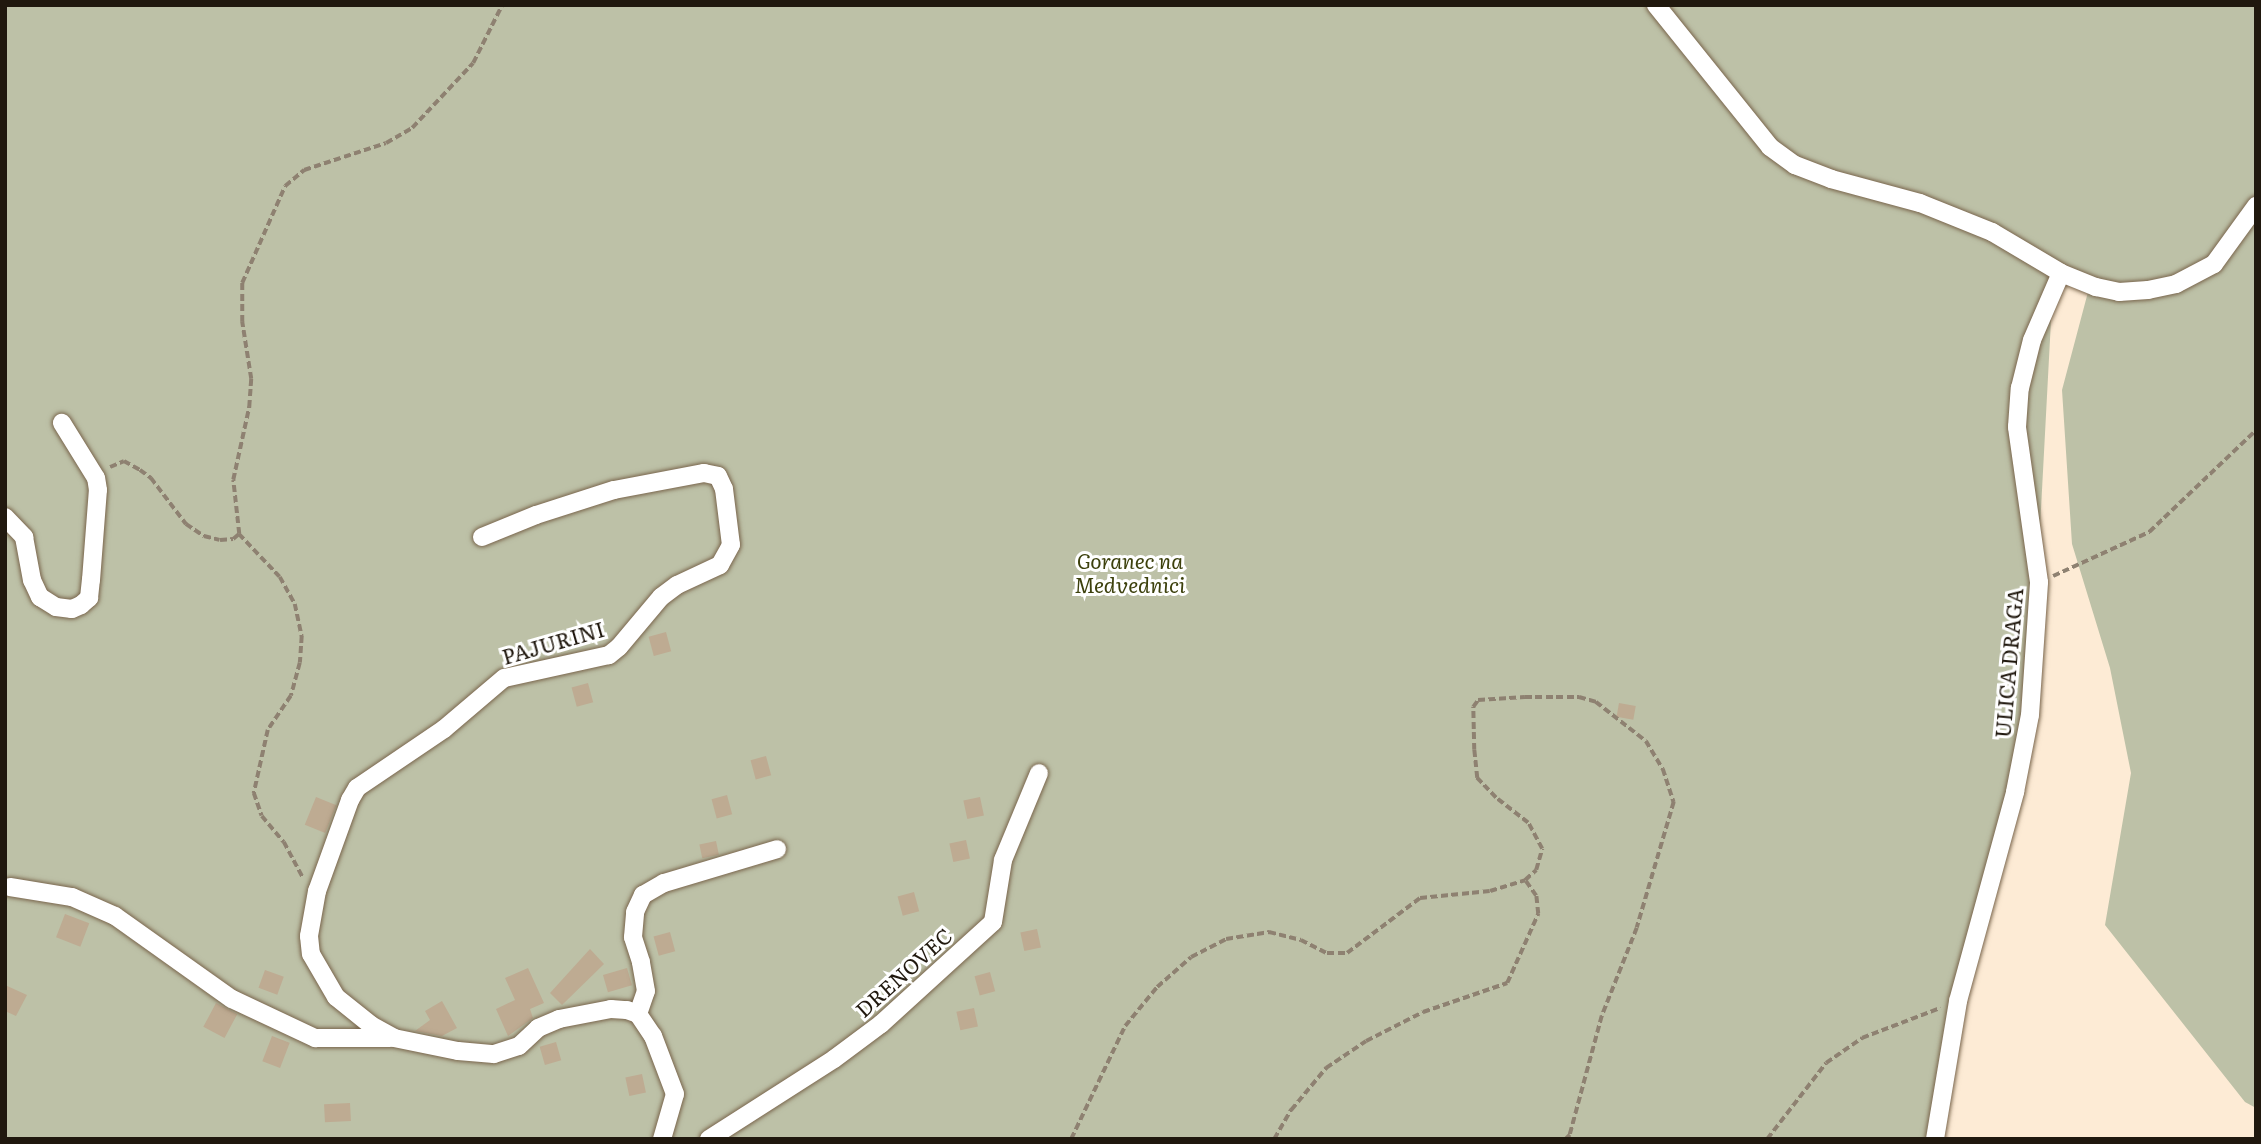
<!DOCTYPE html>
<style>
body{margin:0}
#map{position:relative;width:2261px;height:1144px;overflow:hidden;background:#fdebd5;font-family:Literata,serif}
div>[style]{position:absolute}
.green>*{inset:0;background:#bdc1a7}
.building>*{inset:0;background:#beab92;transform-origin:0 0}
.path>*{height:3.5px;margin-top:-1.75px;transform-origin:0;background:repeating-linear-gradient(90deg,#8e8171 0 7px,transparent 0 10.5px)}
.roads{filter:drop-shadow(0 0 2px #79654c) drop-shadow(0 0 2px #79654c)}
.street>*{height:18px;margin:-9px;padding:0 9px;transform-origin:9px;border-radius:9px;background:#fff}
span{translate:-50% -50%;white-space:nowrap;text-align:center;line-height:1.15;-webkit-text-stroke:6px #fff;paint-order:stroke}
.park-label{font-size:21px;color:#3c400c;font-style:italic}
.street-label{font-size:21px;color:#20180e}
.frame{position:absolute;inset:0;border:7px solid #20180e;pointer-events:none}
</style>
<div id="map">
<div class="green">
<i style="clip-path:polygon(5px 5px,2256px 5px,2256px 1108px,2245px 1102px,2105px 925px,2131px 773px,2110px 668px,2072px 544px,2062px 390px,2088px 292px,2054px 264px,2028px 754px,1950px 1011px,1939px 1139px,5px 1139px)"></i>
</div>
<div class="building">
<i style="left:666px;top:632px;width:20px;height:18px;rotate:75deg"></i>
<i style="left:588px;top:683px;width:20px;height:17px;rotate:75deg"></i>
<i style="left:1619px;top:703px;width:17px;height:14px;rotate:10deg"></i>
<i style="left:766px;top:756px;width:20px;height:16px;rotate:75deg"></i>
<i style="left:727px;top:795px;width:20px;height:16px;rotate:75deg"></i>
<i style="left:316px;top:797px;width:22px;height:30px;rotate:22deg"></i>
<i style="left:980px;top:797px;width:19px;height:17px;rotate:78deg"></i>
<i style="left:966px;top:840px;width:19px;height:17px;rotate:78deg"></i>
<i style="left:716px;top:841px;width:14px;height:17px;rotate:78deg"></i>
<i style="left:914px;top:892px;width:20px;height:17px;rotate:75deg"></i>
<i style="left:65px;top:914px;width:26px;height:25px;rotate:21deg"></i>
<i style="left:1037px;top:929px;width:19px;height:17px;rotate:78deg"></i>
<i style="left:670px;top:932px;width:20px;height:17px;rotate:75deg"></i>
<i style="clip-path:polygon(590px 949px,604px 964px,562px 1005px,550px 993px)"></i>
<i style="clip-path:polygon(528px 968px,544px 1003px,530px 1009px,533px 1018px,508px 1036px,496px 1009px,515px 1000px,505px 978px)"></i>
<i style="left:627px;top:968px;width:18px;height:25px;rotate:74deg"></i>
<i style="left:265px;top:970px;width:20px;height:19px;rotate:20deg"></i>
<i style="left:990px;top:972px;width:20px;height:16px;rotate:75deg"></i>
<i style="clip-path:polygon(5px 985px,27px 995px,16px 1016px,5px 1011px)"></i>
<i style="clip-path:polygon(442px 1001px,457px 1028px,442px 1036px,415px 1031px,430px 1020px,425px 1011px)"></i>
<i style="left:216px;top:1003px;width:24px;height:27px;rotate:28deg"></i>
<i style="left:974px;top:1008px;width:19px;height:18px;rotate:78deg"></i>
<i style="left:272px;top:1036px;width:19px;height:27px;rotate:21deg"></i>
<i style="left:556px;top:1042px;width:19px;height:17px;rotate:74deg"></i>
<i style="left:642px;top:1074px;width:19px;height:17px;rotate:78deg"></i>
<i style="left:350px;top:1103px;width:18px;height:26px;rotate:87deg"></i>
</div>
<div class="path">
<i style="left:110px;top:467px;width:15px;rotate:-23deg"></i>
<i style="left:124px;top:461px;width:18px;rotate:29deg"></i>
<i style="left:140px;top:470px;width:14px;rotate:36deg"></i>
<i style="left:151px;top:478px;width:58px;rotate:52.7deg"></i>
<i style="left:186px;top:524px;width:22px;rotate:34deg"></i>
<i style="left:204px;top:536px;width:16px;rotate:14deg"></i>
<i style="left:220px;top:540px;width:13px;rotate:-4deg"></i>
<i style="left:233px;top:539px;width:8px;rotate:-40deg"></i>
<i style="left:239px;top:534px;width:54px;rotate:-96.3deg"></i>
<i style="left:233px;top:480px;width:75px;rotate:-77.6deg"></i>
<i style="left:249px;top:407px;width:28px;rotate:-86deg"></i>
<i style="left:251px;top:379px;width:58px;rotate:-99deg"></i>
<i style="left:242px;top:322px;width:39px;rotate:-90deg"></i>
<i style="left:242px;top:283px;width:106px;rotate:-66.1deg"></i>
<i style="left:285px;top:186px;width:25px;rotate:-40deg"></i>
<i style="left:304px;top:170px;width:86px;rotate:-18.2deg"></i>
<i style="left:386px;top:143px;width:30px;rotate:-30deg"></i>
<i style="left:412px;top:128px;width:89px;rotate:-46.8deg"></i>
<i style="left:473px;top:63px;width:65px;rotate:-63.4deg"></i>
<i style="left:239px;top:534px;width:59px;rotate:46.4deg"></i>
<i style="left:280px;top:577px;width:31px;rotate:61deg"></i>
<i style="left:295px;top:604px;width:33px;rotate:78deg"></i>
<i style="left:302px;top:636px;width:27px;rotate:94deg"></i>
<i style="left:300px;top:663px;width:34px;rotate:105deg"></i>
<i style="left:291px;top:696px;width:41px;rotate:124.1deg"></i>
<i style="left:268px;top:730px;width:65px;rotate:102.5deg"></i>
<i style="left:254px;top:793px;width:24px;rotate:71deg"></i>
<i style="left:262px;top:816px;width:34px;rotate:50deg"></i>
<i style="left:284px;top:842px;width:40px;rotate:62deg"></i>
<i style="left:2053px;top:576px;width:106px;rotate:-24.6deg"></i>
<i style="left:2149px;top:532px;width:148px;rotate:-43.6deg"></i>
<i style="left:1071px;top:1139px;width:125px;rotate:-64.5deg"></i>
<i style="left:1125px;top:1026px;width:50px;rotate:-50.6deg"></i>
<i style="left:1157px;top:987px;width:45px;rotate:-41.4deg"></i>
<i style="left:1191px;top:957px;width:39px;rotate:-27deg"></i>
<i style="left:1226px;top:939px;width:44px;rotate:-9.2deg"></i>
<i style="left:1269px;top:932px;width:33px;rotate:14deg"></i>
<i style="left:1301px;top:940px;width:29px;rotate:27deg"></i>
<i style="left:1327px;top:953px;width:20px"></i>
<i style="left:1347px;top:953px;width:91px;rotate:-37deg"></i>
<i style="left:1420px;top:898px;width:70px;rotate:-5.7deg"></i>
<i style="left:1490px;top:891px;width:37px;rotate:-17deg"></i>
<i style="left:1525px;top:880px;width:15px;rotate:-42deg"></i>
<i style="left:1536px;top:870px;width:22px;rotate:-74deg"></i>
<i style="left:1542px;top:849px;width:30px;rotate:-118deg"></i>
<i style="left:1528px;top:823px;width:41px;rotate:-142deg"></i>
<i style="left:1496px;top:798px;width:28px;rotate:-134deg"></i>
<i style="left:1477px;top:778px;width:28px;rotate:-96deg"></i>
<i style="left:1474px;top:750px;width:43px;rotate:-91.3deg"></i>
<i style="left:1473px;top:707px;width:9px;rotate:-54deg"></i>
<i style="left:1478px;top:700px;width:47px;rotate:-3.7deg"></i>
<i style="left:1525px;top:697px;width:54px"></i>
<i style="left:1579px;top:697px;width:18px;rotate:16deg"></i>
<i style="left:1596px;top:702px;width:63px;rotate:38deg"></i>
<i style="left:1646px;top:741px;width:33px;rotate:59deg"></i>
<i style="left:1663px;top:769px;width:35px;rotate:72deg"></i>
<i style="left:1674px;top:802px;width:131px;rotate:106.4deg"></i>
<i style="left:1637px;top:928px;width:95px;rotate:111.7deg"></i>
<i style="left:1602px;top:1016px;width:123px;rotate:105.1deg"></i>
<i style="left:1570px;top:1135px;width:6px;rotate:135deg"></i>
<i style="left:1274px;top:1139px;width:34px;rotate:-60deg"></i>
<i style="left:1291px;top:1110px;width:55px;rotate:-50.2deg"></i>
<i style="left:1326px;top:1068px;width:48px;rotate:-34deg"></i>
<i style="left:1366px;top:1041px;width:64px;rotate:-27deg"></i>
<i style="left:1423px;top:1012px;width:89px;rotate:-19deg"></i>
<i style="left:1507px;top:983px;width:76px;rotate:-65.8deg"></i>
<i style="left:1538px;top:914px;width:18px;rotate:-96deg"></i>
<i style="left:1536px;top:896px;width:19px;rotate:-125deg"></i>
<i style="left:1767px;top:1139px;width:96px;rotate:-52.2deg"></i>
<i style="left:1826px;top:1063px;width:44px;rotate:-34.8deg"></i>
<i style="left:1862px;top:1038px;width:84px;rotate:-21deg"></i>
</div>
<div class="roads">
<div class="street">
<i style="left:1656px;top:5px;width:182px;rotate:51.2deg"></i>
<i style="left:1770px;top:147px;width:31px;rotate:36deg"></i>
<i style="left:1795px;top:165px;width:39px;rotate:21deg"></i>
<i style="left:1831px;top:179px;width:92px;rotate:15.1deg"></i>
<i style="left:1920px;top:203px;width:78px;rotate:21.9deg"></i>
<i style="left:1992px;top:232px;width:80px;rotate:30.7deg"></i>
<i style="left:2061px;top:273px;width:38px;rotate:22deg"></i>
<i style="left:2096px;top:287px;width:24px;rotate:12deg"></i>
<i style="left:2119px;top:292px;width:29px;rotate:-4deg"></i>
<i style="left:2148px;top:290px;width:29px;rotate:-12deg"></i>
<i style="left:2176px;top:284px;width:43px;rotate:-27.8deg"></i>
<i style="left:2214px;top:264px;width:72px;rotate:-54.1deg"></i>
<i style="left:5px;top:517px;width:28px;rotate:46deg"></i>
<i style="left:24px;top:537px;width:44px;rotate:79.5deg"></i>
<i style="left:32px;top:580px;width:19px;rotate:65deg"></i>
<i style="left:40px;top:597px;width:19px;rotate:32deg"></i>
<i style="left:56px;top:607px;width:16px;rotate:7deg"></i>
<i style="left:72px;top:609px;width:10px;rotate:-24deg"></i>
<i style="left:81px;top:605px;width:11px;rotate:-41deg"></i>
<i style="left:89px;top:598px;width:18px;rotate:-84deg"></i>
<i style="left:91px;top:580px;width:90px;rotate:-85.6deg"></i>
<i style="left:98px;top:490px;width:12px;rotate:-99deg"></i>
<i style="left:96px;top:478px;width:65px;rotate:-121.7deg"></i>
<i style="left:482px;top:537px;width:58px;rotate:-22.2deg"></i>
<i style="left:536px;top:515px;width:82px;rotate:-17.8deg"></i>
<i style="left:614px;top:490px;width:92px;rotate:-10.7deg"></i>
<i style="left:704px;top:473px;width:14px;rotate:12deg"></i>
<i style="left:718px;top:476px;width:14px;rotate:65deg"></i>
<i style="left:724px;top:489px;width:56px;rotate:82.9deg"></i>
<i style="left:731px;top:545px;width:23px;rotate:119deg"></i>
<i style="left:720px;top:565px;width:47px;rotate:155.1deg"></i>
<i style="left:677px;top:585px;width:20px;rotate:143deg"></i>
<i style="left:661px;top:597px;width:65px;rotate:130deg"></i>
<i style="left:619px;top:647px;width:13px;rotate:141deg"></i>
<i style="left:609px;top:655px;width:107px;rotate:167.6deg"></i>
<i style="left:504px;top:678px;width:79px;rotate:139.6deg"></i>
<i style="left:444px;top:729px;width:105px;rotate:145.9deg"></i>
<i style="left:357px;top:788px;width:14px;rotate:120deg"></i>
<i style="left:350px;top:800px;width:97px;rotate:109.9deg"></i>
<i style="left:317px;top:891px;width:46px;rotate:100.1deg"></i>
<i style="left:309px;top:936px;width:18px;rotate:84deg"></i>
<i style="left:311px;top:954px;width:50px;rotate:59.8deg"></i>
<i style="left:336px;top:997px;width:45px;rotate:38.7deg"></i>
<i style="left:371px;top:1025px;width:26px;rotate:29deg"></i>
<i style="left:394px;top:1038px;width:65px;rotate:11.5deg"></i>
<i style="left:458px;top:1051px;width:36px;rotate:5deg"></i>
<i style="left:494px;top:1054px;width:26px;rotate:-18deg"></i>
<i style="left:519px;top:1046px;width:26px;rotate:-43deg"></i>
<i style="left:538px;top:1028px;width:23px;rotate:-23deg"></i>
<i style="left:559px;top:1019px;width:53px;rotate:-10.9deg"></i>
<i style="left:611px;top:1009px;width:16px;rotate:4deg"></i>
<i style="left:627px;top:1010px;width:12px;rotate:20deg"></i>
<i style="left:638px;top:1014px;width:27px;rotate:56deg"></i>
<i style="left:653px;top:1036px;width:62px;rotate:69.2deg"></i>
<i style="left:675px;top:1094px;width:47px;rotate:106.1deg"></i>
<i style="left:10px;top:887px;width:63px;rotate:9.2deg"></i>
<i style="left:72px;top:897px;width:47px;rotate:23.8deg"></i>
<i style="left:115px;top:916px;width:143px;rotate:35.4deg"></i>
<i style="left:232px;top:999px;width:92px;rotate:25.2deg"></i>
<i style="left:315px;top:1038px;width:75px"></i>
<i style="left:638px;top:1014px;width:24px;rotate:-71deg"></i>
<i style="left:646px;top:991px;width:29px;rotate:-100deg"></i>
<i style="left:641px;top:962px;width:26px;rotate:-108deg"></i>
<i style="left:633px;top:937px;width:25px;rotate:-85deg"></i>
<i style="left:635px;top:912px;width:19px;rotate:-65deg"></i>
<i style="left:643px;top:895px;width:24px;rotate:-30deg"></i>
<i style="left:664px;top:883px;width:118px;rotate:-16.7deg"></i>
<i style="left:709px;top:1139px;width:148px;rotate:-32.6deg"></i>
<i style="left:834px;top:1059px;width:59px;rotate:-36.7deg"></i>
<i style="left:881px;top:1024px;width:151px;rotate:-42.3deg"></i>
<i style="left:993px;top:922px;width:63px;rotate:-80.8deg"></i>
<i style="left:1003px;top:860px;width:94px;rotate:-67.5deg"></i>
<i style="left:1935px;top:1139px;width:140px;rotate:-80.5deg"></i>
<i style="left:1958px;top:1001px;width:217px;rotate:-74.7deg"></i>
<i style="left:2015px;top:792px;width:78px;rotate:-79deg"></i>
<i style="left:2030px;top:715px;width:133px;rotate:-86.1deg"></i>
<i style="left:2039px;top:582px;width:157px;rotate:-98.1deg"></i>
<i style="left:2017px;top:427px;width:39px;rotate:-86deg"></i>
<i style="left:2020px;top:388px;width:49px;rotate:-76deg"></i>
<i style="left:2032px;top:340px;width:73px;rotate:-66.6deg"></i>
</div>
</div>
<div class="park-label">
<span style="left:1130px;top:572px">Goranec na<br>Medvednici</span>
</div>
<div class="street-label">
<span style="left:553px;top:642px;rotate:-16deg">PAJURINI</span>
<span style="left:2008px;top:663px;rotate:-85deg">ULICA DRAGA</span>
<span style="left:903px;top:972px;rotate:-42deg">DRENOVEC</span>
</div>
<div class="frame"></div>
</div>
